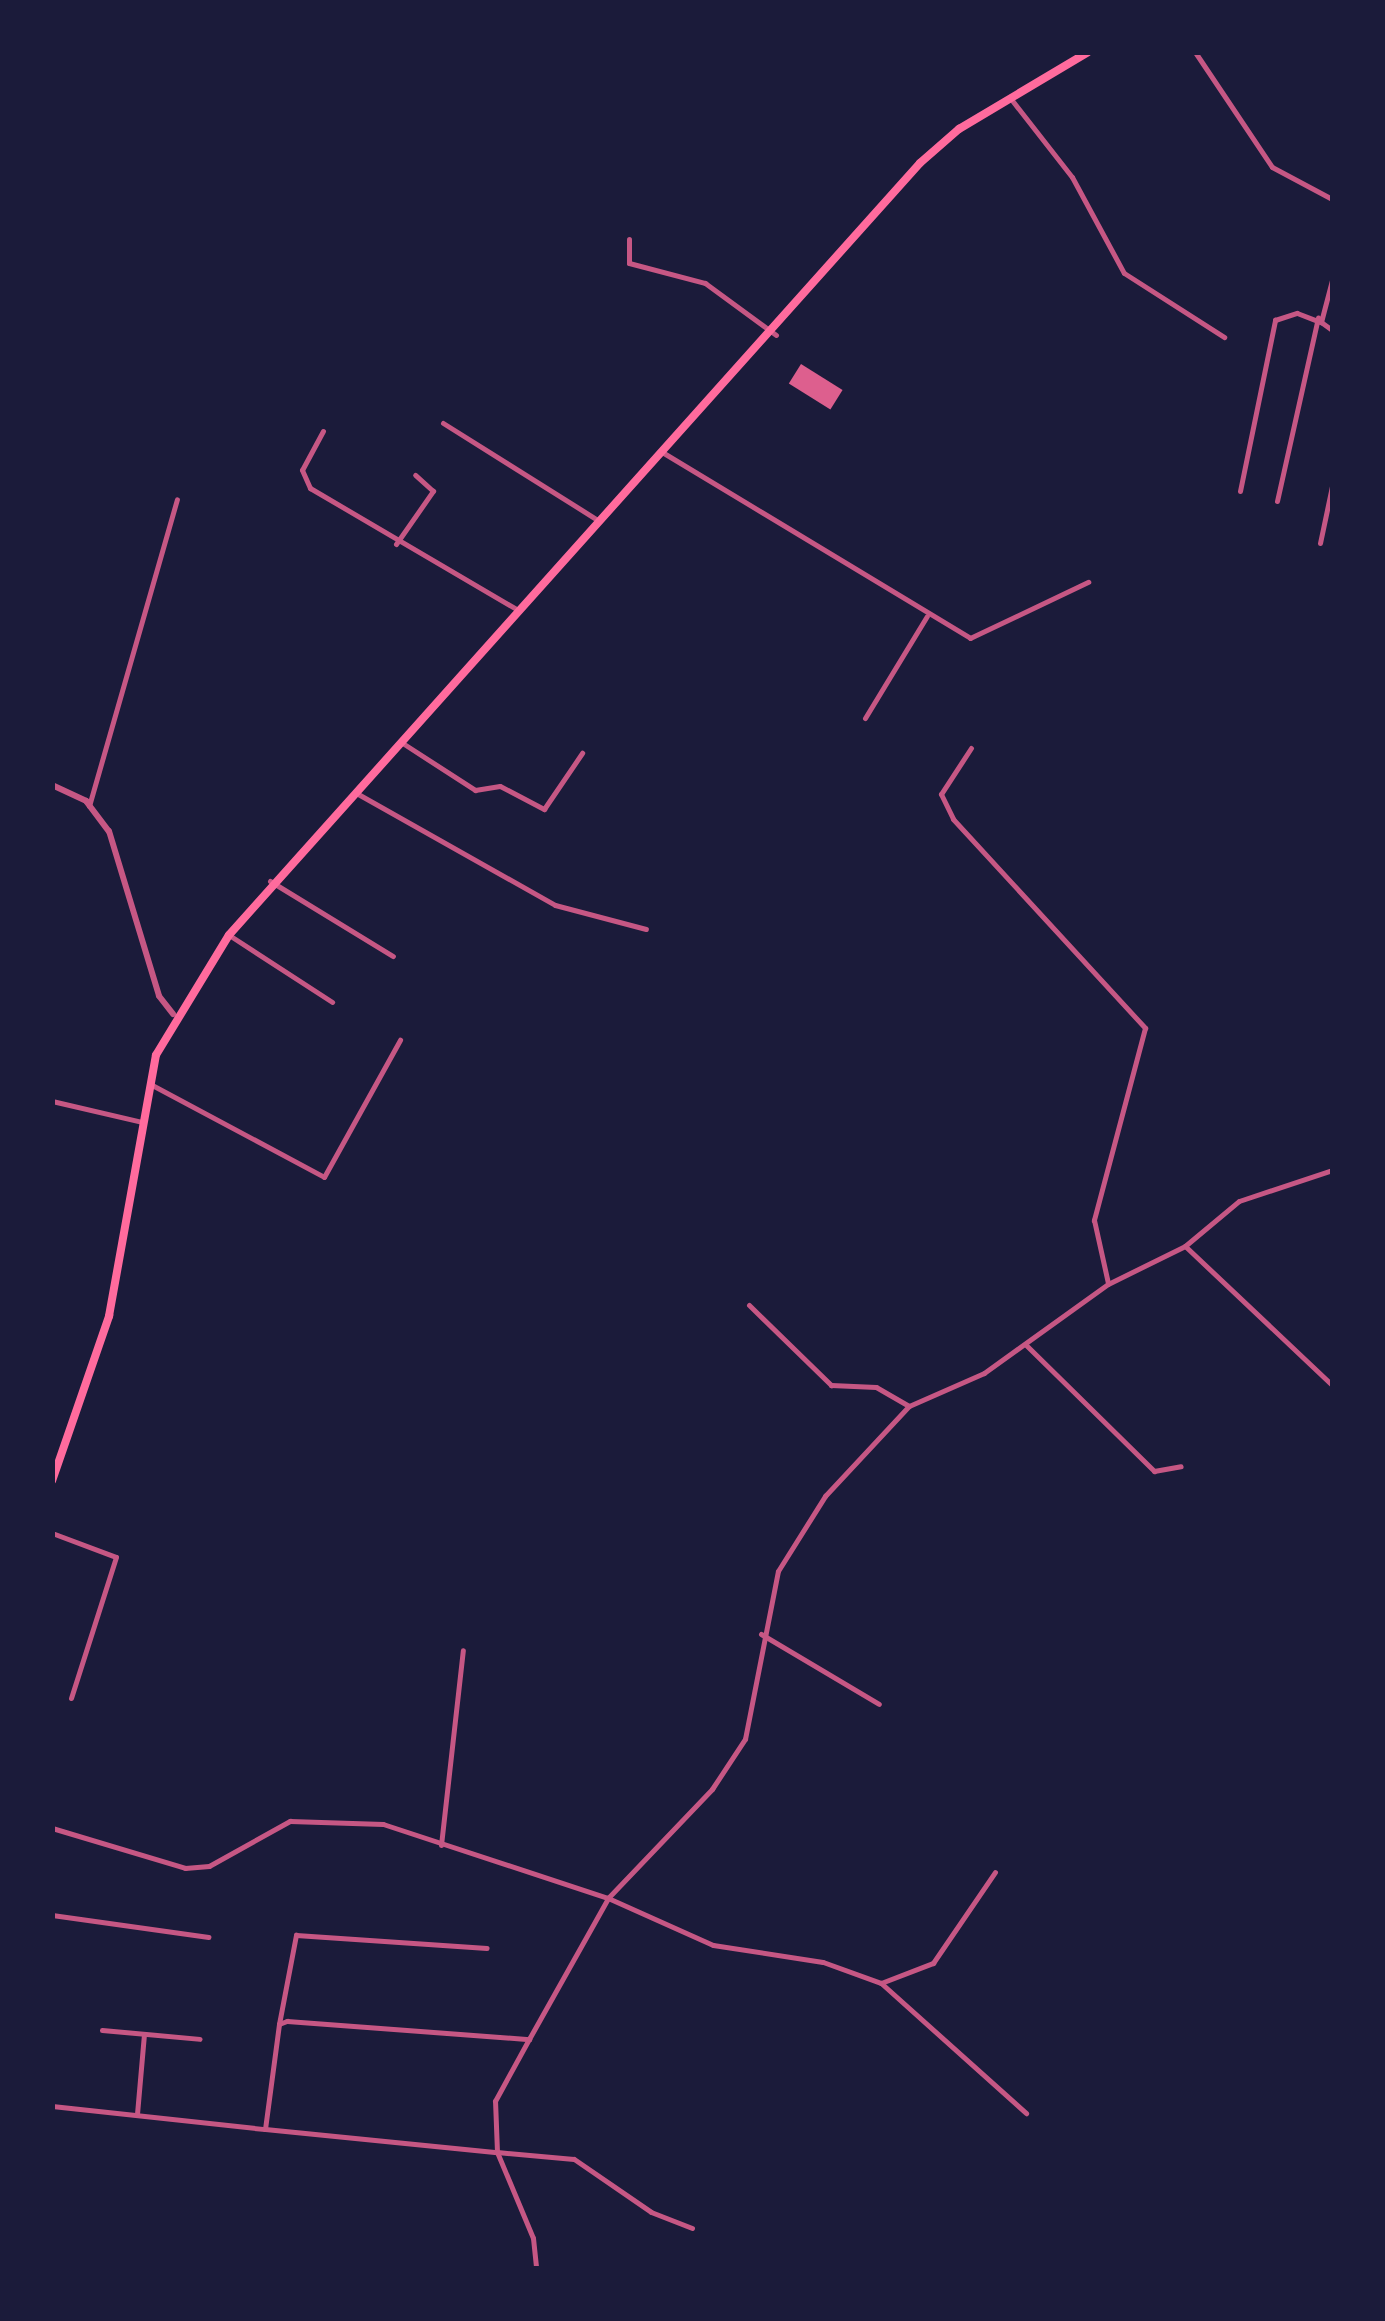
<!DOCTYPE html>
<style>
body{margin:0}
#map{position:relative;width:1385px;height:2321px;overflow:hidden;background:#1b1b3a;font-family:"Exo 2",sans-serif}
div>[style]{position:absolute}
.building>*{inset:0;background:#dd5f8e;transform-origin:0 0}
.minor>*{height:5px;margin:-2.5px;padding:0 2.5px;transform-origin:2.5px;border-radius:2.5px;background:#c65784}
.tertiary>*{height:6px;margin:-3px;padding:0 3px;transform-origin:3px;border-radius:3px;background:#c65784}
.secondary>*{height:8px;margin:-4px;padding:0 4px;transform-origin:4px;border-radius:4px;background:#ff6b9d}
span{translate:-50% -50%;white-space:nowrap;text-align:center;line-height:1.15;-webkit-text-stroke:8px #1b1b3a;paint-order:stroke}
.frame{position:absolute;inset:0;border:55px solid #1b1b3a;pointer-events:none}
</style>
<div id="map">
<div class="building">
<i style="left:801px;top:364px;width:49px;height:23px;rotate:32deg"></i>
</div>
<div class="minor">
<i style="left:1195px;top:52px;width:138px;rotate:56.2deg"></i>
<i style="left:1272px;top:167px;width:68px;rotate:28.1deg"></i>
<i style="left:1011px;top:99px;width:99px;rotate:52deg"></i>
<i style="left:1072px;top:177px;width:109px;rotate:61.6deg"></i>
<i style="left:1124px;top:273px;width:119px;rotate:32.6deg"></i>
<i style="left:629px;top:239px;width:24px;rotate:90deg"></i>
<i style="left:629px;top:263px;width:79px;rotate:14.7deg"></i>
<i style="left:705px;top:283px;width:88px;rotate:36.2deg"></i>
<i style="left:1321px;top:322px;width:14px;rotate:36deg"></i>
<i style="left:443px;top:423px;width:184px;rotate:32.1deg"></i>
<i style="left:323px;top:431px;width:44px;rotate:118.3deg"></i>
<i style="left:302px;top:470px;width:20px;rotate:66deg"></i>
<i style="left:310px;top:488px;width:241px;rotate:30.4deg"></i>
<i style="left:662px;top:452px;width:360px;rotate:31.1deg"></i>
<i style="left:970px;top:638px;width:131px;rotate:-25.4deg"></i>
<i style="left:1240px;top:491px;width:175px;rotate:-78.4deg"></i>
<i style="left:1275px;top:320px;width:23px;rotate:-18deg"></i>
<i style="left:1297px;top:313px;width:26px;rotate:21deg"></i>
<i style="left:1321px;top:322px;width:43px;rotate:-75.3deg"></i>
<i style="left:1277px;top:501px;width:188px;rotate:-77.4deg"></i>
<i style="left:1320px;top:543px;width:58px;rotate:-78.1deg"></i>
<i style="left:396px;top:544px;width:65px;rotate:-55.1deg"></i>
<i style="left:433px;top:491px;width:24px;rotate:-138deg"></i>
<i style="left:865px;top:718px;width:119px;rotate:-58.7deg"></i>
<i style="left:404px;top:744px;width:85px;rotate:32.9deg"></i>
<i style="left:475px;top:790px;width:25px;rotate:-9deg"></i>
<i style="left:500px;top:786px;width:50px;rotate:27.6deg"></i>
<i style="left:544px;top:809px;width:68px;rotate:-55.8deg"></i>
<i style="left:971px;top:748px;width:55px;rotate:123.1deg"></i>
<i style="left:941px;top:794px;width:28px;rotate:64deg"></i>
<i style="left:953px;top:819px;width:284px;rotate:47.4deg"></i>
<i style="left:1145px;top:1028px;width:199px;rotate:104.9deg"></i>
<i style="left:1094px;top:1220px;width:65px;rotate:77.5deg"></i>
<i style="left:358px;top:794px;width:226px;rotate:29.4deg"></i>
<i style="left:555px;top:905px;width:94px;rotate:14.8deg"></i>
<i style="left:89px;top:806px;width:319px;rotate:-74deg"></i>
<i style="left:270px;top:881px;width:144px;rotate:31.4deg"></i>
<i style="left:229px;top:935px;width:123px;rotate:33deg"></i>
<i style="left:152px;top:1085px;width:195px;rotate:28.1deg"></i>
<i style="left:324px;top:1177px;width:157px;rotate:-61deg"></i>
<i style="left:52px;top:1101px;width:92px;rotate:13.1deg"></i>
<i style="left:1185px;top:1246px;width:70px;rotate:-39.8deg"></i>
<i style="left:1239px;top:1201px;width:98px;rotate:-18.4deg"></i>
<i style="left:749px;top:1305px;width:115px;rotate:44.3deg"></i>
<i style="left:831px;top:1385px;width:45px;rotate:2.5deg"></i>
<i style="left:876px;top:1387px;width:38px;rotate:30deg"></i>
<i style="left:1026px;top:1345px;width:180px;rotate:44.5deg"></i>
<i style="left:1154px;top:1471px;width:27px;rotate:-10deg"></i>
<i style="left:52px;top:1533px;width:68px;rotate:20.6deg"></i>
<i style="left:116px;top:1557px;width:148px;rotate:107.7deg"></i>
<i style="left:761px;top:1634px;width:137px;rotate:30.7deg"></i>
<i style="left:52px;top:1828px;width:139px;rotate:16.7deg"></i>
<i style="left:185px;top:1868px;width:24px;rotate:-5deg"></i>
<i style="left:209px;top:1866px;width:93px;rotate:-29.1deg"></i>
<i style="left:290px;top:1821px;width:93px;rotate:1.8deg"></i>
<i style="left:383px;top:1824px;width:237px;rotate:18.2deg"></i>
<i style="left:608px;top:1898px;width:115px;rotate:24.1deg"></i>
<i style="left:713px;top:1945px;width:111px;rotate:8.8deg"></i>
<i style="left:823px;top:1962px;width:62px;rotate:19.9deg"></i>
<i style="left:881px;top:1983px;width:56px;rotate:-21deg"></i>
<i style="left:933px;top:1963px;width:110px;rotate:-55.7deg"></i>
<i style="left:441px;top:1845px;width:196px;rotate:-83.6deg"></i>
<i style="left:52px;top:1915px;width:158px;rotate:8deg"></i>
<i style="left:881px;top:1983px;width:195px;rotate:41.9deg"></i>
<i style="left:279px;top:2024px;width:91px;rotate:-79.2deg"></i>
<i style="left:296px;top:1935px;width:191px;rotate:3.9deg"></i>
<i style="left:102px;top:2030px;width:98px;rotate:5.2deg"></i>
<i style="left:52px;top:2106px;width:214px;rotate:6.2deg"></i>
<i style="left:265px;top:2129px;width:106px;rotate:-82.4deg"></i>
<i style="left:279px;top:2024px;width:9px;rotate:-21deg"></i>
<i style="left:287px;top:2021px;width:243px;rotate:4.3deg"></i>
<i style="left:529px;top:2039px;width:162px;rotate:-60.7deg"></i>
<i style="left:608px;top:1898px;width:151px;rotate:-46.3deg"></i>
<i style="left:712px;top:1789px;width:60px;rotate:-56.6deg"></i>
<i style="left:745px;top:1739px;width:171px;rotate:-78.9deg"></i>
<i style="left:778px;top:1571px;width:89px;rotate:-57.9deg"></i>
<i style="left:825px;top:1496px;width:123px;rotate:-47deg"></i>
<i style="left:909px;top:1406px;width:82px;rotate:-23.7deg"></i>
<i style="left:984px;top:1373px;width:153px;rotate:-35.7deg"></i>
<i style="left:1108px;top:1284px;width:86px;rotate:-26.3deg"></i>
<i style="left:1185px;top:1246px;width:202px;rotate:43.4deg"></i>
<i style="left:137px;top:2114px;width:80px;rotate:-85deg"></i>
<i style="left:265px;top:2129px;width:233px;rotate:5.7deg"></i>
<i style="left:497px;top:2152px;width:51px;rotate:-92.2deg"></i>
<i style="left:495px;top:2101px;width:71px;rotate:-61.3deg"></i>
<i style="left:497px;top:2152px;width:77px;rotate:5.2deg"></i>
<i style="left:574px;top:2159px;width:93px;rotate:34.5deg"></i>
<i style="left:651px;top:2212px;width:44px;rotate:21.3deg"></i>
<i style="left:497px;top:2152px;width:93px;rotate:67.3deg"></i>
<i style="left:533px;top:2238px;width:30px;rotate:84deg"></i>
</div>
<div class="tertiary">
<i style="left:52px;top:785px;width:38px;rotate:25deg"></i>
<i style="left:86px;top:801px;width:38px;rotate:53deg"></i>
<i style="left:109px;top:831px;width:172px;rotate:73.1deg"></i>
<i style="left:159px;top:996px;width:23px;rotate:52deg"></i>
</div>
<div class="secondary">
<i style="left:52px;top:1481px;width:175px;rotate:-70.9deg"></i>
<i style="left:109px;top:1316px;width:265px;rotate:-79.8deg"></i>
<i style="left:156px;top:1055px;width:140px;rotate:-58.7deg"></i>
<i style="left:229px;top:935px;width:1036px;rotate:-48.17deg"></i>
<i style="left:920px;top:163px;width:52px;rotate:-41.1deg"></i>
<i style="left:959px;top:129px;width:150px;rotate:-30.8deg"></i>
</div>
<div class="frame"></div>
</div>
